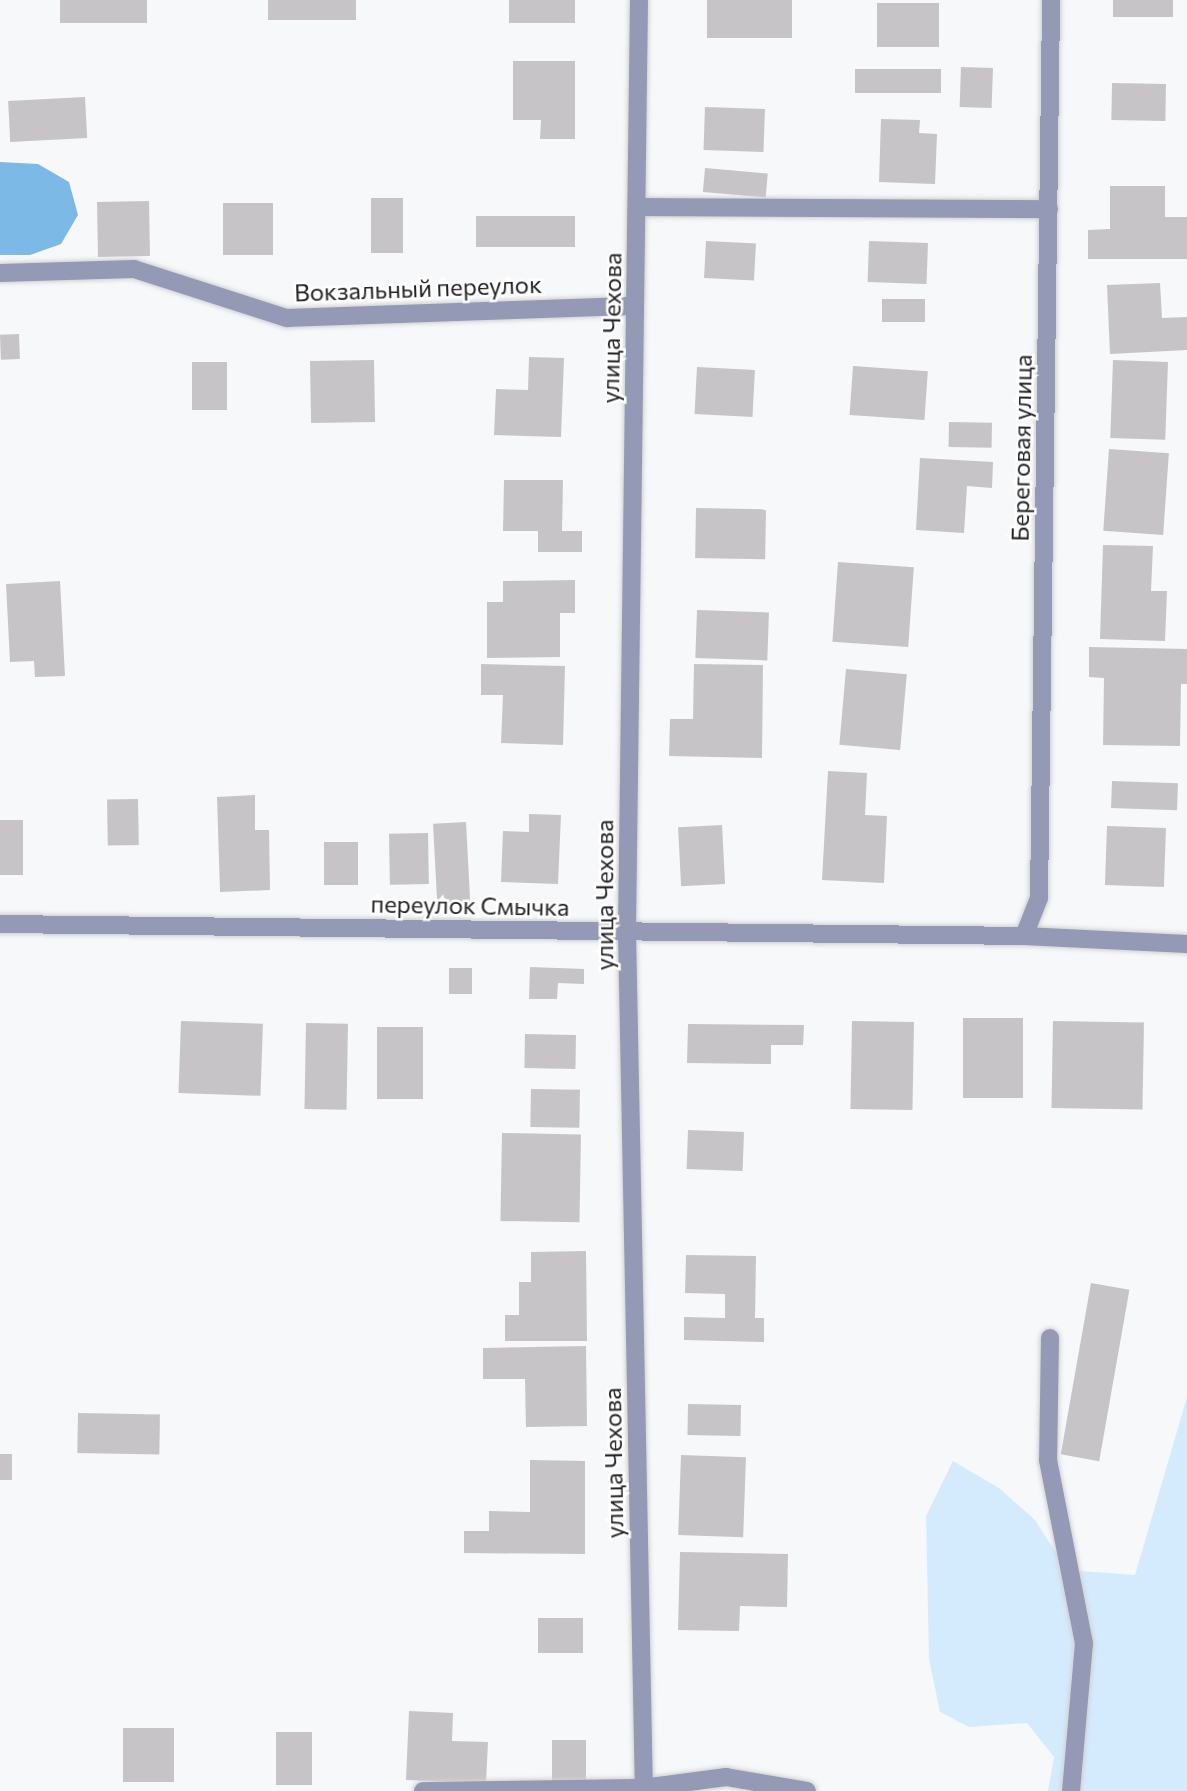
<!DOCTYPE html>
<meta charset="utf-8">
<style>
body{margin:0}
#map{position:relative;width:1187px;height:1791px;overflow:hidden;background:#f6f8fa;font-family:Commissioner,sans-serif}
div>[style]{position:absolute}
.green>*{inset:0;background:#d4ebfe}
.forest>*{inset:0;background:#7db9e6}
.building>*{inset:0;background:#c6c4c6;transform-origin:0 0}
.roads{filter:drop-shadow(0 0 2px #d0d1d3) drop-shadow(0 0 2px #d0d1d3)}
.lane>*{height:18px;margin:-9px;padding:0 9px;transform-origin:9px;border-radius:9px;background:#949ab5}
.street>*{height:18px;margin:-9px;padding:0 9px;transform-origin:9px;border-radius:9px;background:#949ab5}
span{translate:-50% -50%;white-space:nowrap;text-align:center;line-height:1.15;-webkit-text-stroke:5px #fff;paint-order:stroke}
.street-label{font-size:24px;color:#212122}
</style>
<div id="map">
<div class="green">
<i style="clip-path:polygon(1187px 1397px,1187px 1791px,1048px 1791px,1054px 1757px,1027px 1723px,969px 1727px,940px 1712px,929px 1659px,926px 1516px,953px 1461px,999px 1488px,1035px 1520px,1067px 1570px,1135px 1575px)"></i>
</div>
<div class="forest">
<i style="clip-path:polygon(0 162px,38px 164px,69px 182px,78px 215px,61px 244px,30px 255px,0 255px)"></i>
</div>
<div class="building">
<i style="left:60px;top:0;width:87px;height:23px"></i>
<i style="left:268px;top:0;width:88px;height:20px"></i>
<i style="left:509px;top:0;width:66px;height:23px"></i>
<i style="left:707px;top:0;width:85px;height:38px"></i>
<i style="left:1113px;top:0;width:60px;height:17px"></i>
<i style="left:939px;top:3px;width:44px;height:62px;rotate:90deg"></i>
<i style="clip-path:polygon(513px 61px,575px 61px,575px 139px,540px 139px,541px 120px,513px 120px)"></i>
<i style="left:961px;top:67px;width:32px;height:40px;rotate:2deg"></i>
<i style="left:855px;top:69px;width:86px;height:24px"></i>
<i style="left:1112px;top:83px;width:54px;height:37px;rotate:1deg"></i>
<i style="left:85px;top:97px;width:41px;height:77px;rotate:87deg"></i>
<i style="left:705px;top:107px;width:60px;height:43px;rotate:2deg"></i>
<i style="clip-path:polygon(881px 119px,920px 120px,919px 133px,937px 134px,935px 184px,879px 182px)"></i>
<i style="left:705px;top:168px;width:63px;height:24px;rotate:5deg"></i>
<i style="clip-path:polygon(1110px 186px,1165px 186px,1165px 217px,1187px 217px,1187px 259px,1088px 259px,1088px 230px,1110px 229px)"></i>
<i style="left:403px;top:198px;width:55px;height:32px;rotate:90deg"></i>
<i style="left:149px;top:201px;width:55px;height:52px;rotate:89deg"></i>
<i style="left:223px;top:203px;width:50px;height:52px"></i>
<i style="left:476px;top:216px;width:99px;height:31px"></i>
<i style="left:706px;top:241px;width:50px;height:37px;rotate:3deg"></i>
<i style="left:869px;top:241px;width:59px;height:41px;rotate:2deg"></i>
<i style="clip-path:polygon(1160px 283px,1162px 318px,1187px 317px,1187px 350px,1110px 354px,1107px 285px)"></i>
<i style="left:882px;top:299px;width:43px;height:23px"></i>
<i style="left:19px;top:334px;width:25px;height:19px;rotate:88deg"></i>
<i style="clip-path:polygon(529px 357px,564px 358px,561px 437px,494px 435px,496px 389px,528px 390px)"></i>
<i style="left:374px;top:360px;width:62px;height:64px;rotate:89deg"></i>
<i style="left:1113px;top:360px;width:55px;height:78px;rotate:2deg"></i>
<i style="left:192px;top:362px;width:35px;height:48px"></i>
<i style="left:853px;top:366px;width:75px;height:49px;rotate:4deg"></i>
<i style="left:697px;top:367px;width:58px;height:47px;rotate:3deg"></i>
<i style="left:949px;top:422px;width:43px;height:25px;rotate:1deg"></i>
<i style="left:1109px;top:449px;width:60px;height:82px;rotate:4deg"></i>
<i style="clip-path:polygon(920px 458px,993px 462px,992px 488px,967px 486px,964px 533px,916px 530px)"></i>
<i style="clip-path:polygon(504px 480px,563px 480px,562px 531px,582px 531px,582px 552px,538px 552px,538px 531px,503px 531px)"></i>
<i style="left:696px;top:508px;width:70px;height:50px;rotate:1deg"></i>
<i style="clip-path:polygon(1103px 545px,1153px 546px,1151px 591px,1167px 591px,1165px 641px,1100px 639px)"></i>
<i style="left:838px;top:562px;width:76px;height:80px;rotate:4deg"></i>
<i style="clip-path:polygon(575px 580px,575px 613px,560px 613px,560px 657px,487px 658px,487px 602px,503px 602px,503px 581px)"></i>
<i style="clip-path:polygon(60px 581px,65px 676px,35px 677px,34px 661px,10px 662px,6px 584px)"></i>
<i style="left:697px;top:610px;width:72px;height:48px;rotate:2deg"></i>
<i style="clip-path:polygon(1089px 647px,1187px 649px,1187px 684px,1181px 684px,1180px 746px,1103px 745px,1104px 678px,1089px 677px)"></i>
<i style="clip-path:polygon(481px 664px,565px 666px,563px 745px,501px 743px,503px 695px,481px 695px)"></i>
<i style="clip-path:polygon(694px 664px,763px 665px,762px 758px,669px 756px,670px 719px,693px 719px)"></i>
<i style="left:846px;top:669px;width:61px;height:76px;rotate:5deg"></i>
<i style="clip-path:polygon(828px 771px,867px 773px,865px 815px,887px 816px,884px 883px,822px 880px)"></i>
<i style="left:1112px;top:781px;width:66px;height:27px;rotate:2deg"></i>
<i style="clip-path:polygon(255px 795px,255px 830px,269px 830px,270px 890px,220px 892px,217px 797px)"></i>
<i style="left:138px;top:799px;width:46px;height:31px;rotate:89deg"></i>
<i style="clip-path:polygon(529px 814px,561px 815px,558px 884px,501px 882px,503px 831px,529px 832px)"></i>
<i style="left:0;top:820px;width:23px;height:55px"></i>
<i style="left:466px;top:822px;width:83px;height:33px;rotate:87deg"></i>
<i style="left:722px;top:825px;width:59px;height:44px;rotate:87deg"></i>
<i style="left:1107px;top:826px;width:59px;height:59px;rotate:2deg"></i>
<i style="left:428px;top:833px;width:51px;height:39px;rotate:89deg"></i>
<i style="left:324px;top:842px;width:34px;height:43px"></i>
<i style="clip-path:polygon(530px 967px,584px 969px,584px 984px,558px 983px,557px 999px,529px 999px)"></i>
<i style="left:449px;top:968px;width:23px;height:26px"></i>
<i style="left:963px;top:1018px;width:60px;height:80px"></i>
<i style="left:181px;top:1021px;width:82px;height:72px;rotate:2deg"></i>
<i style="left:852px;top:1021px;width:62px;height:88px;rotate:1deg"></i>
<i style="left:1053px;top:1021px;width:91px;height:87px;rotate:1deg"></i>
<i style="left:306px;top:1023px;width:42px;height:86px;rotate:1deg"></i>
<i style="clip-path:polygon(688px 1024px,804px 1025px,803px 1045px,771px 1045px,771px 1064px,687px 1063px)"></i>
<i style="left:377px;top:1027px;width:46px;height:72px"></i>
<i style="left:525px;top:1034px;width:51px;height:34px;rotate:1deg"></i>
<i style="left:531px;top:1089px;width:49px;height:38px;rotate:1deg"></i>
<i style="left:688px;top:1130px;width:56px;height:39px;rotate:2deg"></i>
<i style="left:502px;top:1133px;width:79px;height:88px;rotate:1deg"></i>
<i style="clip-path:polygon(586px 1251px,587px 1341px,505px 1341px,505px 1315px,519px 1315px,519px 1282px,531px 1282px,531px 1252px)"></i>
<i style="clip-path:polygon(686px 1255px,756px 1256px,755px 1318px,764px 1318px,764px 1342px,684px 1340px,684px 1317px,725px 1318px,725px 1294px,685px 1293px)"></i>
<i style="left:1091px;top:1283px;width:39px;height:174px;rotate:10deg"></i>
<i style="clip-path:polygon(586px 1346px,587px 1426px,526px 1427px,525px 1379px,483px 1379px,483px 1348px)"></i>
<i style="left:688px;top:1404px;width:53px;height:31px;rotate:1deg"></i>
<i style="left:78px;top:1413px;width:82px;height:40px;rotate:1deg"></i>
<i style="left:0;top:1454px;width:12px;height:26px"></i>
<i style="left:681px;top:1455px;width:65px;height:80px;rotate:2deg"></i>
<i style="clip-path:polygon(530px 1460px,585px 1461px,585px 1554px,464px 1553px,464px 1531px,489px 1531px,489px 1511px,530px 1512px)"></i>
<i style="clip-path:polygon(680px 1552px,788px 1554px,787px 1607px,740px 1606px,739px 1631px,678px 1630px)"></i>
<i style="left:538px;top:1618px;width:45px;height:35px"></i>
<i style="clip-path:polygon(409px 1711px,453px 1713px,452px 1741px,488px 1742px,486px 1783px,406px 1780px)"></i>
<i style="left:123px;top:1728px;width:51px;height:54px"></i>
<i style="left:276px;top:1732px;width:36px;height:53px"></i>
<i style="left:552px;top:1740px;width:34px;height:42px"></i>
</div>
<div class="roads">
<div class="lane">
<i style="left:1050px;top:1338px;width:122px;rotate:90.9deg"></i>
<i style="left:1048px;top:1460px;width:187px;rotate:78.9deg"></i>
<i style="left:1084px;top:1643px;width:149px;rotate:95deg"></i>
<i style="left:643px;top:1788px;width:84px;rotate:-7.5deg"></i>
<i style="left:726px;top:1777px;width:82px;rotate:9.8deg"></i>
</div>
<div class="street">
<i style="left:639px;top:0;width:932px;rotate:90.74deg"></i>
<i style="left:627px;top:932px;width:859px;rotate:88.87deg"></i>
<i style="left:639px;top:207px;width:410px;rotate:0.3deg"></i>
<i style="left:0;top:273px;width:134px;rotate:-1.7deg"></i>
<i style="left:134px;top:269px;width:161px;rotate:17.8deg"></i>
<i style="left:287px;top:318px;width:347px;rotate:-2deg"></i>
<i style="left:0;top:924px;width:1024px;rotate:0.67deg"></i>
<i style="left:1024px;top:936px;width:41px;rotate:-68.5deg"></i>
<i style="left:1039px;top:898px;width:898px;rotate:-89.23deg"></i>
<i style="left:1024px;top:936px;width:163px;rotate:2.8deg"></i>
<i style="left:423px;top:1791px;width:220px;rotate:-0.8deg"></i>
</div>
</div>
<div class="street-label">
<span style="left:418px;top:288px;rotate:-2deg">Вокзальный переулок</span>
<span style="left:611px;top:328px;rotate:-89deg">улица Чехова</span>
<span style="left:1021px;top:448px;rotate:-89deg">Береговая улица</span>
<span style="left:604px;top:895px;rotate:-90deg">улица Чехова</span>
<span style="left:470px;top:905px;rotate:1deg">переулок Смычка</span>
<span style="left:613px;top:1463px;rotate:-91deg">улица Чехова</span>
</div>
</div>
